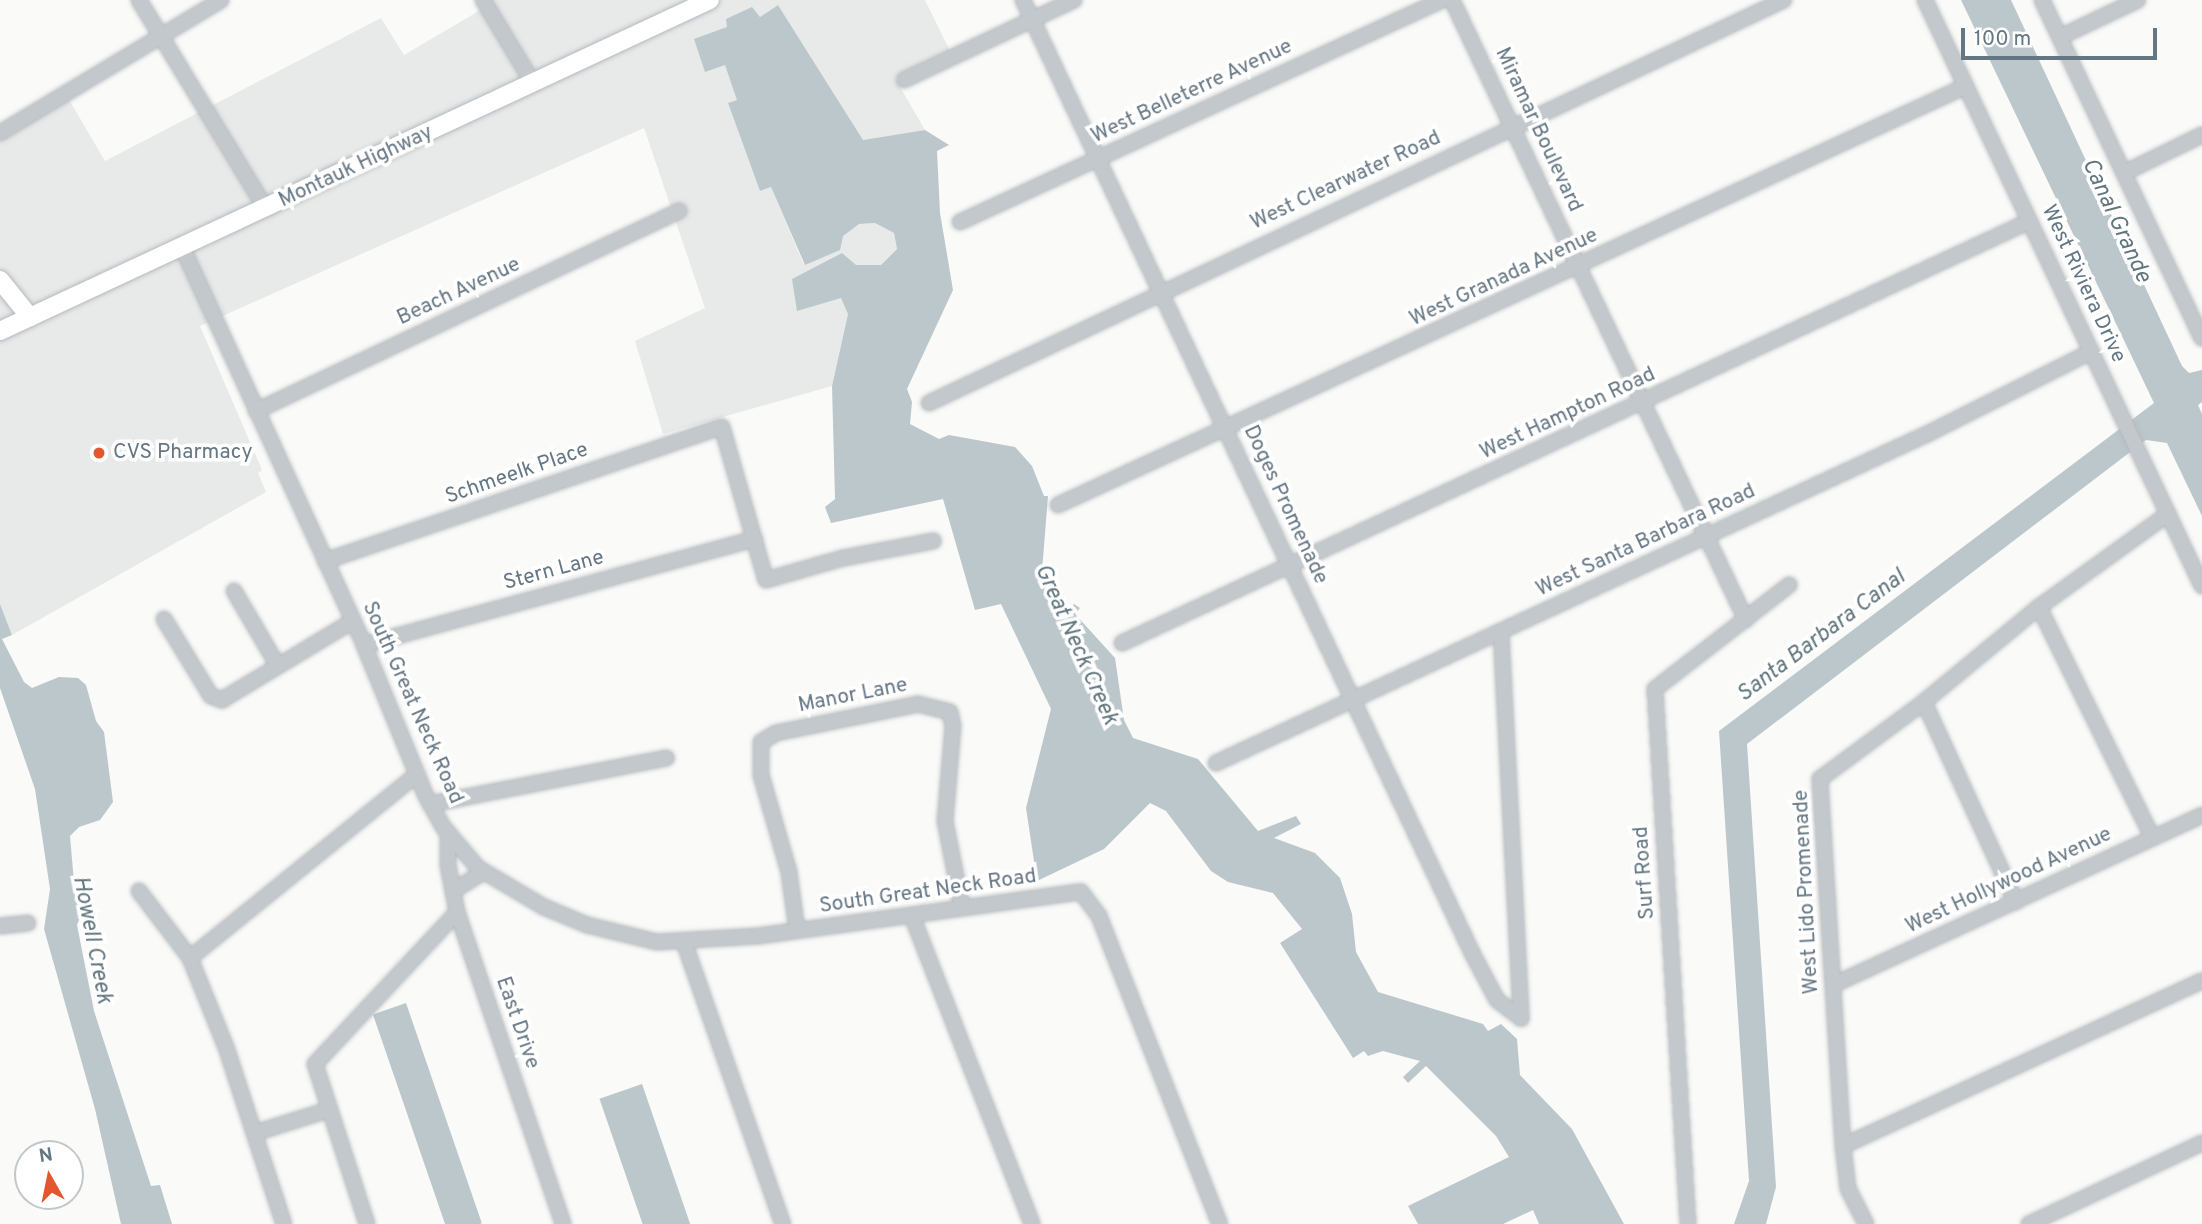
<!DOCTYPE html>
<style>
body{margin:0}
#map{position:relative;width:2202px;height:1224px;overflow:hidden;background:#fafaf8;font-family:Overpass,sans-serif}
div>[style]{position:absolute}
.built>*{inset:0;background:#e8e9e9}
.water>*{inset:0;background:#bbc7cb;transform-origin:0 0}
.roads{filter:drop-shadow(0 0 2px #b5babe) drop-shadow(0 0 2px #b5babe)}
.minor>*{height:14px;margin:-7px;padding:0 7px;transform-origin:7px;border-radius:7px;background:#c3c8cc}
.major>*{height:18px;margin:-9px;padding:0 9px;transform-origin:9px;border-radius:9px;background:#fff}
.dots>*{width:19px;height:19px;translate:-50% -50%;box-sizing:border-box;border:4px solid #fff;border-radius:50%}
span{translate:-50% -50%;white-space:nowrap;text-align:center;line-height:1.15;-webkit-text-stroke:7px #fff;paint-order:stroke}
.street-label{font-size:21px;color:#657683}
.poi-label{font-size:21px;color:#657683}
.left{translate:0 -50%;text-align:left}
.water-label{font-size:23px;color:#60757c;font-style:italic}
.north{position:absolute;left:14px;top:1140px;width:70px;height:70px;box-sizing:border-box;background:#fff;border:2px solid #c1c8cd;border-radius:50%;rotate:351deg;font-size:19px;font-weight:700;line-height:28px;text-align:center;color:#657683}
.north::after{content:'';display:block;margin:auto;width:24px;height:32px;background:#e4572e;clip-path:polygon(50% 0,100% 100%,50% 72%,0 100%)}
.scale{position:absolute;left:1961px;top:28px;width:196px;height:32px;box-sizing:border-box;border:4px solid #657683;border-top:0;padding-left:9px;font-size:21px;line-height:24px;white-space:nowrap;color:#657683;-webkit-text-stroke:5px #fff;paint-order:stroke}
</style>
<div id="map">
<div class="built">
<i style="clip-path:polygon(487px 0,925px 0,950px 51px,895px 78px,925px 130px,863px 140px,778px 5px,760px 17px,751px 8px,727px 27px,725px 64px,738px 100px,728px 103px,760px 191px,771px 187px,804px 265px,858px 224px,875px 223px,894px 233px,897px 249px,881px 265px,809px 271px,792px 279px,842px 298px,848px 314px,832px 386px,663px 434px,635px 341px,705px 308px,644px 128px,200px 326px,262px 470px,258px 473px,266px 492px,12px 635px,0 604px,0 138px,68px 98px,105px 161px,381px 18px,404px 55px,489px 5px)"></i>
</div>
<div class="water">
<i style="clip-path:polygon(1961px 0,2011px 0,2182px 366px,2189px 373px,2202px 370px,2202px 402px,2198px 405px,2202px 414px,2202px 516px,2167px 443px,2146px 440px,1747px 744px,1776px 1187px,1766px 1224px,1734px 1224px,1749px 1181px,1719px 731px,2154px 403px)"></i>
<i style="clip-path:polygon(778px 5px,863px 140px,925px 130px,949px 145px,937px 151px,940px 213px,953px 290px,907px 389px,912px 402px,910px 424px,939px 439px,949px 435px,1015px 447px,1032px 466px,1044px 496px,1048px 496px,1042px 571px,1052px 592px,1068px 609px,1074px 604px,1080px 608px,1075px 614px,1115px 658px,1124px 720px,1133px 738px,1198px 759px,1258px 831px,1296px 816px,1301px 824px,1274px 838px,1315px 853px,1340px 878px,1352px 914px,1356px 952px,1378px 992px,1483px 1024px,1488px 1031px,1501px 1024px,1517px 1039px,1520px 1075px,1572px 1129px,1624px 1224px,1539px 1224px,1533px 1210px,1503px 1224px,1418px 1224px,1408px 1206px,1509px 1157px,1496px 1136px,1426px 1066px,1408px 1083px,1403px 1077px,1420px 1061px,1383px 1051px,1368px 1056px,1364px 1051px,1353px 1058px,1280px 943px,1302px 929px,1273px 893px,1228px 882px,1211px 871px,1166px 811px,1150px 803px,1104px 849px,1037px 881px,1026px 808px,1051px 709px,1001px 604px,975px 610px,943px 499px,831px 523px,825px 507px,835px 499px,832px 386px,848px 314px,841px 298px,797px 311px,792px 279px,842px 253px,856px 265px,881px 265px,897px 249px,894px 233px,875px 223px,859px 224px,843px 236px,840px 250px,805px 265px,771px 187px,760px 191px,728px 103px,737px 100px,725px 65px,705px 72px,694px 39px,727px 27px,726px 19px,752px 7px,760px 17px)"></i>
<i style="clip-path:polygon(0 604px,12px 635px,2px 639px,24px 682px,32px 688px,59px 677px,78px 678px,86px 685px,96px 721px,104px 732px,113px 802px,100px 820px,79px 827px,70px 836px,75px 894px,82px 912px,77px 925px,94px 1011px,151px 1186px,160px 1185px,172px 1224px,121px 1224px,95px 1109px,44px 929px,50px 889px,35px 789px,0 688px)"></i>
<i style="left:406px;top:1003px;width:233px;height:35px;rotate:71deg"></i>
<i style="left:642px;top:1084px;width:148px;height:45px;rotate:71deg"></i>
</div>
<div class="roads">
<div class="minor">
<i style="left:139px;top:0;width:245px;rotate:58.7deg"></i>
<i style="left:483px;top:0;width:97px;rotate:58.9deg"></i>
<i style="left:1023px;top:0;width:1053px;rotate:64.77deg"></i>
<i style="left:1472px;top:953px;width:53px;rotate:62deg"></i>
<i style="left:1497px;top:1000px;width:30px;rotate:37deg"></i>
<i style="left:1452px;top:0;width:686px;rotate:64.63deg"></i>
<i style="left:1925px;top:0;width:648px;rotate:64.7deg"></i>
<i style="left:2042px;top:0;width:374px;rotate:64.7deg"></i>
<i style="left:2060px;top:37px;width:86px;rotate:-25.4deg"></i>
<i style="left:904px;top:80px;width:188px;rotate:-25.2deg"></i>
<i style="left:0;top:133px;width:258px;rotate:-31deg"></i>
<i style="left:2124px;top:173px;width:87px;rotate:-26deg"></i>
<i style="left:960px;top:222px;width:531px;rotate:-24.73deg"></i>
<i style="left:183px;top:249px;width:435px;rotate:65.4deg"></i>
<i style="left:364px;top:645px;width:163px;rotate:67.7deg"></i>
<i style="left:426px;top:796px;width:37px;rotate:61deg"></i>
<i style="left:444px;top:828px;width:52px;rotate:49.6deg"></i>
<i style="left:478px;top:868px;width:77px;rotate:30.6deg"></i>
<i style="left:544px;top:907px;width:47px;rotate:22.7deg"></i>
<i style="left:587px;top:925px;width:72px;rotate:13.7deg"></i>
<i style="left:657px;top:942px;width:101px;rotate:-3.4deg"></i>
<i style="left:758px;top:936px;width:326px;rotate:-7.8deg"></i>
<i style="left:1081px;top:892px;width:30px;rotate:53deg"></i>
<i style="left:1099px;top:916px;width:331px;rotate:68.6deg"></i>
<i style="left:929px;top:403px;width:945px;rotate:-25.24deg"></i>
<i style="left:256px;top:411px;width:468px;rotate:-25.3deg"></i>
<i style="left:1058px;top:505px;width:1000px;rotate:-24.77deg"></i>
<i style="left:325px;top:561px;width:419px;rotate:-18.7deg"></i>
<i style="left:722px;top:427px;width:159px;rotate:74deg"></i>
<i style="left:766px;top:580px;width:80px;rotate:-15.9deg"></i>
<i style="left:843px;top:558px;width:92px;rotate:-10.7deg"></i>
<i style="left:234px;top:591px;width:87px;rotate:59.6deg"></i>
<i style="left:2039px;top:607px;width:256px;rotate:63.8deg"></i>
<i style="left:164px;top:619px;width:90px;rotate:58.6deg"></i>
<i style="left:211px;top:696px;width:12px;rotate:20deg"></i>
<i style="left:222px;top:700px;width:153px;rotate:-31.1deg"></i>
<i style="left:1501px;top:632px;width:387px;rotate:87deg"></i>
<i style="left:1122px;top:643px;width:1001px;rotate:-24.93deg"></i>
<i style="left:364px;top:645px;width:405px;rotate:-15.2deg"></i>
<i style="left:1924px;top:702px;width:220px;rotate:65.3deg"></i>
<i style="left:1216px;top:763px;width:781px;rotate:-24.83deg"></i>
<i style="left:1925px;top:435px;width:186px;rotate:-26.6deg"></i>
<i style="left:430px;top:804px;width:241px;rotate:-11deg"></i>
<i style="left:448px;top:832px;width:33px;rotate:90deg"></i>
<i style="left:448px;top:865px;width:48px;rotate:79.2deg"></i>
<i style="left:457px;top:912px;width:330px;rotate:71.2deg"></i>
<i style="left:139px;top:891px;width:84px;rotate:52.7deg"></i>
<i style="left:190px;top:958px;width:96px;rotate:68deg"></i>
<i style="left:226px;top:1047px;width:186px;rotate:71.9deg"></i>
<i style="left:453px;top:891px;width:36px;rotate:-32deg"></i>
<i style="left:912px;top:916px;width:331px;rotate:68.7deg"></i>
<i style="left:0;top:926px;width:28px;rotate:-6deg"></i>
<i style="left:797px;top:930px;width:59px;rotate:-97.9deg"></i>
<i style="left:789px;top:872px;width:101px;rotate:-106.1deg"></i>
<i style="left:761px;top:775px;width:33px;rotate:-90deg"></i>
<i style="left:761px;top:742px;width:17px;rotate:-31deg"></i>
<i style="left:776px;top:733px;width:145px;rotate:-11.5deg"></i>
<i style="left:918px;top:704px;width:33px;rotate:14deg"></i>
<i style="left:950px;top:712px;width:14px;rotate:78deg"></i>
<i style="left:953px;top:726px;width:95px;rotate:94.8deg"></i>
<i style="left:945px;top:821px;width:88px;rotate:78.8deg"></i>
<i style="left:684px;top:942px;width:299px;rotate:70.7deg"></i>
<i style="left:190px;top:958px;width:292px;rotate:-39deg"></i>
<i style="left:1833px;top:985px;width:406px;rotate:-24.7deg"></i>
<i style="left:255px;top:1133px;width:77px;rotate:-17.5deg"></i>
<i style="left:1843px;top:1146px;width:395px;rotate:-24.7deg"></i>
<i style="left:367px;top:1224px;width:168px;rotate:-108deg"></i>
<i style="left:315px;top:1064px;width:208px;rotate:-46.9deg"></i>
<i style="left:1688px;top:1224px;width:536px;rotate:-93.53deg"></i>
<i style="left:1655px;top:689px;width:170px;rotate:-37.8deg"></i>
<i style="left:1866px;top:1224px;width:39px;rotate:-117deg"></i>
<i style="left:1848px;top:1189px;width:43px;rotate:-96.6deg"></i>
<i style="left:1843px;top:1146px;width:368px;rotate:-93.6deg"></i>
<i style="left:1820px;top:779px;width:129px;rotate:-36.5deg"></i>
<i style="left:1924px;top:702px;width:149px;rotate:-39.6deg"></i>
<i style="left:2039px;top:607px;width:159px;rotate:-35.8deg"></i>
<i style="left:2029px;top:1224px;width:191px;rotate:-25.1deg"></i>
</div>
<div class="major">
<i style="left:0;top:280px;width:48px;rotate:51deg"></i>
<i style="left:0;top:331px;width:783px;rotate:-24.99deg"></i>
</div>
</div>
<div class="dots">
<i style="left:99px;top:453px;background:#e4572e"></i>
</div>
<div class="street-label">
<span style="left:1192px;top:92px;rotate:-25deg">West Belleterre Avenue</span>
<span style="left:1538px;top:130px;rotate:65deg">Miramar Boulevard</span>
<span style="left:356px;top:167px;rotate:-25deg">Montauk Highway</span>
<span style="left:1346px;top:181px;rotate:-25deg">West Clearwater Road</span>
<span style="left:1504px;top:278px;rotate:-25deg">West Granada Avenue</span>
<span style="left:2083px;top:284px;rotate:65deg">West Riviera Drive</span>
<span style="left:459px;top:292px;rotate:-25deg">Beach Avenue</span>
<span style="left:1568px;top:414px;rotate:-25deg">West Hampton Road</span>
<span style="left:517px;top:474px;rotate:-19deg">Schmeelk Place</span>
<span style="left:1285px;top:505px;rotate:65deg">Doges Promenade</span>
<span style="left:1646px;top:541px;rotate:-25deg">West Santa Barbara Road</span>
<span style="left:554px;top:571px;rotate:-15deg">Stern Lane</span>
<span style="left:853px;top:696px;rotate:-11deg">Manor Lane</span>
<span style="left:412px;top:703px;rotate:66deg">South Great Neck Road</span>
<span style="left:1645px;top:873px;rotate:-94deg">Surf Road</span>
<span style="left:2009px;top:881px;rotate:-25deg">West Hollywood Avenue</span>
<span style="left:928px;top:892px;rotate:-8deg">South Great Neck Road</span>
<span style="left:1807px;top:892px;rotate:-93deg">West Lido Promenade</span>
<span style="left:517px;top:1023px;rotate:71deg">East Drive</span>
</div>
<div class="poi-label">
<span class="left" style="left:113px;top:453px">CVS Pharmacy</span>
</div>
<div class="water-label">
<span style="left:2115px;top:221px;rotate:65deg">Canal Grande</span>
<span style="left:1822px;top:637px;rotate:-37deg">Santa Barbara Canal</span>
<span style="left:1075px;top:645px;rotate:66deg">Great Neck Creek</span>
<span style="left:91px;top:940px;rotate:79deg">Howell Creek</span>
</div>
<div class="north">N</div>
<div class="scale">100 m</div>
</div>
